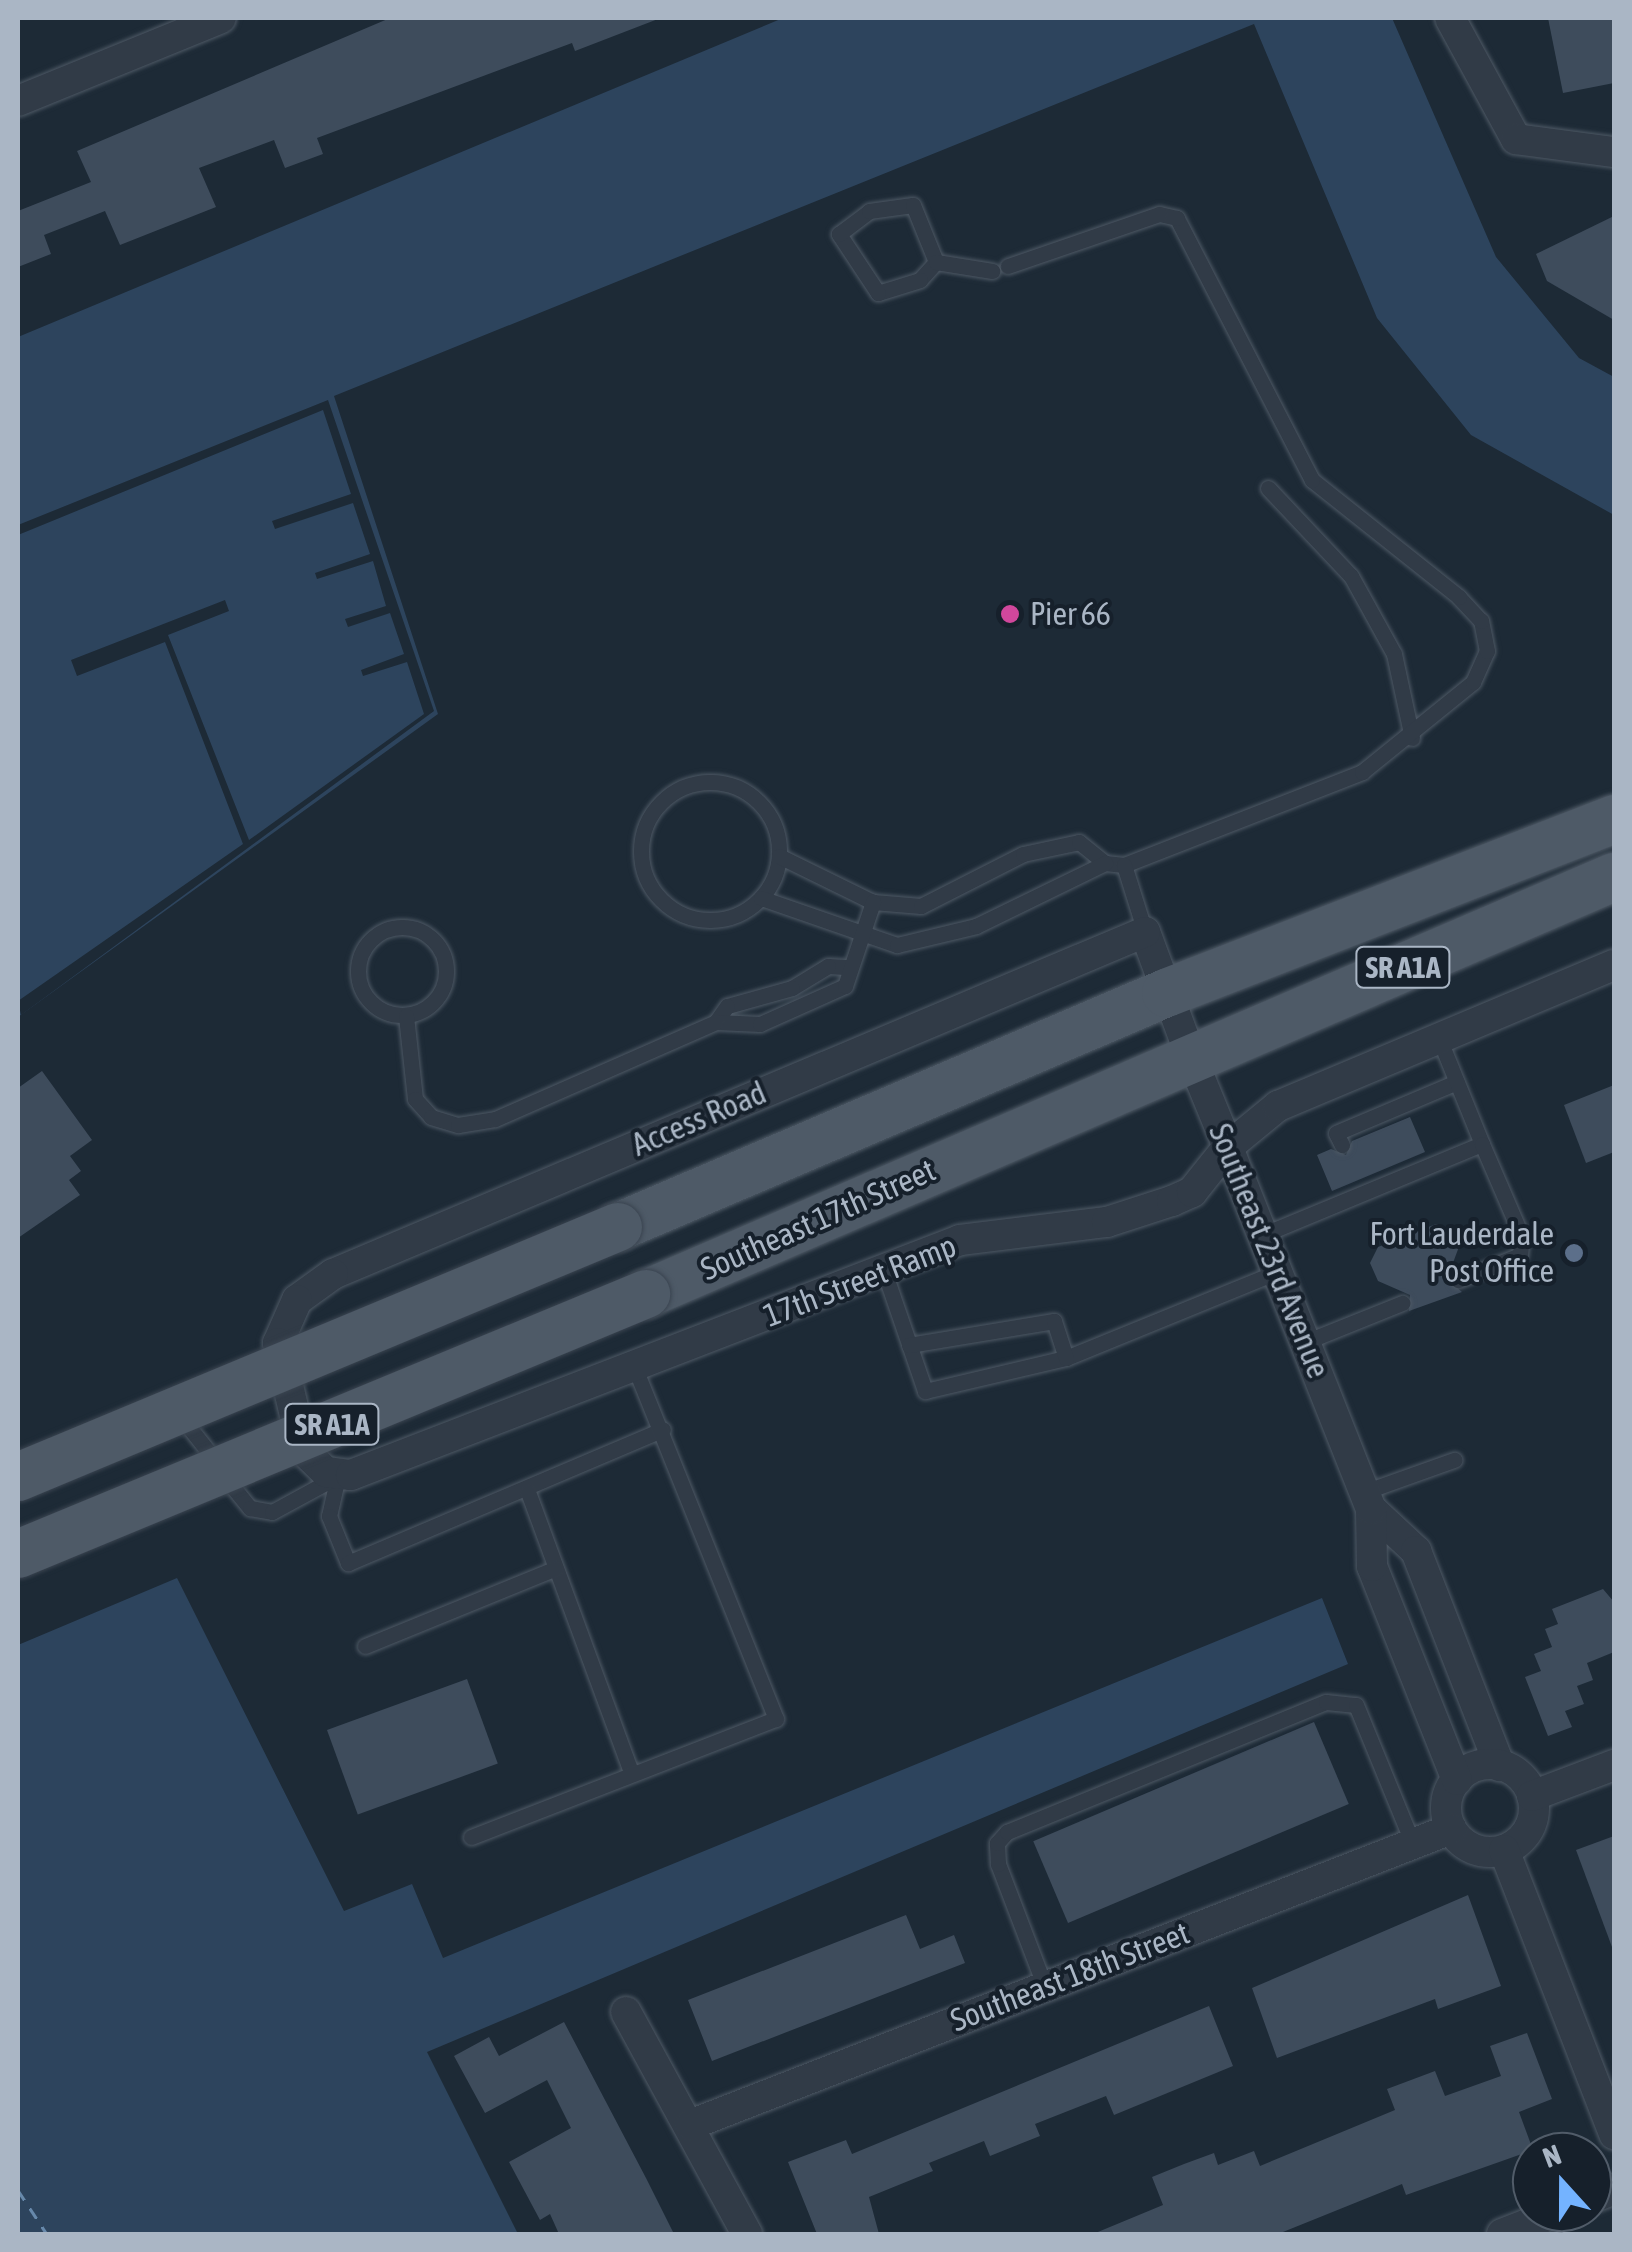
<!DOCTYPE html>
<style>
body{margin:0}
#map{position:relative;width:1632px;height:2252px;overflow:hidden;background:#1d2a36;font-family:"Asap Condensed",sans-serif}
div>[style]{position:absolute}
.water>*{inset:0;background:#2d445d}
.pier>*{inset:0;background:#1d2a36}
.ferry>*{height:2.5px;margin-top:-1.25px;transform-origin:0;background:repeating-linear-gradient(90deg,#6789ab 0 12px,transparent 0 22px)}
.building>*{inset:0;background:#3e4c5c;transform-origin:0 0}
.roads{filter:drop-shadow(0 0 2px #4e5965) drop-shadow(0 0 2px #4e5965)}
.lane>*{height:15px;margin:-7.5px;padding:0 7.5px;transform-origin:7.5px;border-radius:7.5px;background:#313b47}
.lane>.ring{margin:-7.5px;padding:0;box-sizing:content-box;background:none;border:15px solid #313b47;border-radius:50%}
.street>*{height:30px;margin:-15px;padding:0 15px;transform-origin:15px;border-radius:15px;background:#313b47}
.street>.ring{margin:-15px;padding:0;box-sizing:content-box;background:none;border:30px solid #313b47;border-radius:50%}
.primary>*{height:48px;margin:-24px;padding:0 24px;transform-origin:24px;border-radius:24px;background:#4e5a67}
.bridges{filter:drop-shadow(0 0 2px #3a4450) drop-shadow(0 0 2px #3a4450)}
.primary-bridge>*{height:48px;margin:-24px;padding:0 24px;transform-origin:24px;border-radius:24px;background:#4e5a67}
.dots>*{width:28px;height:28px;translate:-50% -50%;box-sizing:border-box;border:5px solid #16202b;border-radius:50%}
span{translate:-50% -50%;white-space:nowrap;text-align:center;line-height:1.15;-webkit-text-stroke:8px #16202b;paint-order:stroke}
.shield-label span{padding:2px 8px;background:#16202b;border:2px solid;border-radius:8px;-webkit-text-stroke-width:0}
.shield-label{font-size:30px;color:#aab6c5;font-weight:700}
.poi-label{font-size:32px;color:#aab6c5}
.left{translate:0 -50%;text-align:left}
.right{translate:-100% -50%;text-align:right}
.street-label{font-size:32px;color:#aab6c5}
.frame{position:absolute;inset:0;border:20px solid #aab6c5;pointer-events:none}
.north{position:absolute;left:1512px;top:2132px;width:100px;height:100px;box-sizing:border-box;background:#16202b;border:2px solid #515c69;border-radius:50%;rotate:339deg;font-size:28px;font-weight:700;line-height:40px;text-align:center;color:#aab6c5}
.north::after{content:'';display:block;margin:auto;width:35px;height:45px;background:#74b3ff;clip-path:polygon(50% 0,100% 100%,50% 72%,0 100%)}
</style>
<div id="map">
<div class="water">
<i style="clip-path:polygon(783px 18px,1392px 18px,1496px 257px,1579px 358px,1614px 377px,1614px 515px,1471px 435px,1377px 318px,1254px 24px,334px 396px,438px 714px,18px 1017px,18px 337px)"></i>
<i style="clip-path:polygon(177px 1578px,344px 1911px,412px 1884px,443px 1958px,1322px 1598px,1348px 1664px,427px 2052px,518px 2234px,18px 2234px,18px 1645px)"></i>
</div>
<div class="pier">
<i style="clip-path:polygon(328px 400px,434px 711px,21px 1015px,18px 1001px,243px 844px,165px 642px,77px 676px,71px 660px,225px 600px,229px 611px,168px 635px,249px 840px,424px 714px,407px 662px,363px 676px,361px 670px,404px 654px,390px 613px,348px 627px,345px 619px,386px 606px,373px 561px,317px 579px,315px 573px,370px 554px,353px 503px,275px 529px,272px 521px,351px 494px,323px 410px,18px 535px,18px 525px)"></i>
</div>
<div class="ferry">
<i style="left:18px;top:2190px;width:53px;rotate:56.6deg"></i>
</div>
<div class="building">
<i style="clip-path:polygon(390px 18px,658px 19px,575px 51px,572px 43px,317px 138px,323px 154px,285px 168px,274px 140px,199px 168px,216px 207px,120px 245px,105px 211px,44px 235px,51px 254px,18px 267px,18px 211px,91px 182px,77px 151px)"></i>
<i style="clip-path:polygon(1548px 18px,1614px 18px,1614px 83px,1563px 93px)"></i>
<i style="clip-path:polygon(1614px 216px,1614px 320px,1547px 281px,1536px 254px)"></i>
<i style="clip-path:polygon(42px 1071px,92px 1140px,70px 1156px,81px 1171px,69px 1180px,80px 1195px,18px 1238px,18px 1088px)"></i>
<i style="clip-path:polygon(1614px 1085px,1614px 1152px,1586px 1163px,1564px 1105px)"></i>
<i style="clip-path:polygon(1410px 1117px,1425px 1152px,1332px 1191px,1317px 1155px,1331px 1149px,1346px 1155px,1352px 1141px)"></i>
<i style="clip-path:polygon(1436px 1224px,1454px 1228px,1460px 1244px,1447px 1279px,1462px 1292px,1409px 1311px,1410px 1295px,1378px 1281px,1370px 1263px,1378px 1247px)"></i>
<i style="clip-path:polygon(1603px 1589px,1614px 1602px,1614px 1652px,1587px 1663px,1593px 1680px,1577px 1686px,1584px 1704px,1565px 1711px,1572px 1727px,1548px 1736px,1525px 1677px,1541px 1671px,1534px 1654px,1552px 1647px,1545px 1629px,1558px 1624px,1552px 1609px)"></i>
<i style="left:467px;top:1679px;width:90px;height:149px;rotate:70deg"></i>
<i style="left:1314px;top:1722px;width:89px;height:305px;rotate:67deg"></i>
<i style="clip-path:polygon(1614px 1836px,1614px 1946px,1612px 1947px,1576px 1850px)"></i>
<i style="clip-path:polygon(1468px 1895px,1501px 1986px,1438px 2009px,1435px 1999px,1277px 2058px,1252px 1988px)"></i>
<i style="clip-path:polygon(906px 1915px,920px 1949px,954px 1935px,965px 1963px,712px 2061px,688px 2000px)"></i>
<i style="clip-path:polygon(1209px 2006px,1233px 2066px,1114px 2115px,1106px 2096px,1035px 2124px,1040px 2136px,990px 2156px,984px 2141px,929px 2163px,933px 2171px,869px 2197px,879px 2234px,817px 2234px,788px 2162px,846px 2140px,852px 2154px)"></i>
<i style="clip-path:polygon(564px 2022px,646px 2178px,674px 2234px,559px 2234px,550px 2214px,540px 2220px,509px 2162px,571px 2128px,547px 2080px,485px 2113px,454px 2056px,489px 2037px,499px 2056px)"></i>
<i style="clip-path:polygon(1527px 2033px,1552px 2099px,1519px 2112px,1533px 2150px,1406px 2195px,1402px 2184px,1278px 2234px,1093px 2234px,1163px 2205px,1152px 2177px,1184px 2164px,1214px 2153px,1218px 2165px,1254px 2151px,1260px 2166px,1395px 2110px,1387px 2089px,1435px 2071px,1445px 2096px,1501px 2076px,1490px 2046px)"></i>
</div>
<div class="roads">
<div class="lane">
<i style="left:936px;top:262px;width:24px;rotate:132deg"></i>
<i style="left:920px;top:280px;width:44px;rotate:162.8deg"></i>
<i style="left:878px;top:293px;width:71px;rotate:-123.5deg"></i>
<i style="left:839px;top:234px;width:38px;rotate:-37deg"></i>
<i style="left:869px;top:211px;width:44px;rotate:-7.8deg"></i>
<i style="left:913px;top:205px;width:61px;rotate:68deg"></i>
<i style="left:936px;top:262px;width:57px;rotate:9.1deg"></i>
<i style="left:1268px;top:488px;width:121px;rotate:46.7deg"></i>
<i style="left:1351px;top:576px;width:89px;rotate:61.1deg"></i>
<i style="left:1394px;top:654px;width:86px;rotate:77.9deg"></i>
<i class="ring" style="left:641px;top:782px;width:123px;height:123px"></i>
<i style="left:779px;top:856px;width:105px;rotate:26.1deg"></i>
<i style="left:873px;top:902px;width:48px;rotate:4.8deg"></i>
<i style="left:921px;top:906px;width:114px;rotate:-27deg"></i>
<i style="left:1023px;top:854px;width:57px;rotate:-12.1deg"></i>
<i style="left:1079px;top:842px;width:33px;rotate:39deg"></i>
<i style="left:1105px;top:863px;width:19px;rotate:6deg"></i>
<i style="left:1124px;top:865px;width:256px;rotate:-21.3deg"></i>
<i style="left:1362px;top:772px;width:143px;rotate:-39deg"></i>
<i style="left:1473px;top:682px;width:34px;rotate:-66deg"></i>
<i style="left:1487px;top:651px;width:31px;rotate:-101deg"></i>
<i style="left:1481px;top:621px;width:33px;rotate:-133deg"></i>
<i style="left:1459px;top:597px;width:188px;rotate:-141.5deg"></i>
<i style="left:1312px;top:480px;width:295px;rotate:-117.3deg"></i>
<i style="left:1177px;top:218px;width:18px;rotate:-167deg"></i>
<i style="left:1159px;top:214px;width:160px;rotate:161deg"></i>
<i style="left:1124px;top:865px;width:70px;rotate:72.6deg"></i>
<i style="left:761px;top:898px;width:144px;rotate:19.1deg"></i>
<i style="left:897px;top:945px;width:81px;rotate:-13.5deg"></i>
<i style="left:976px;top:926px;width:144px;rotate:-26deg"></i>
<i class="ring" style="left:358px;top:927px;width:73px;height:73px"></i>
<i style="left:845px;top:967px;width:17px;rotate:-177deg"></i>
<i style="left:828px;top:966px;width:42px;rotate:148.6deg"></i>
<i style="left:792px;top:988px;width:67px;rotate:164.5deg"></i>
<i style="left:727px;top:1006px;width:19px;rotate:125deg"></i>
<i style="left:716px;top:1022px;width:44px;rotate:2.6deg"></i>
<i style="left:760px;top:1024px;width:93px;rotate:-24.1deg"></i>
<i style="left:845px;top:986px;width:89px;rotate:-71.6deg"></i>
<i style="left:406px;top:1016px;width:83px;rotate:83.8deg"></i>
<i style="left:415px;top:1099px;width:24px;rotate:48deg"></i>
<i style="left:431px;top:1117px;width:28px;rotate:17deg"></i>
<i style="left:458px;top:1125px;width:37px;rotate:-9deg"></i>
<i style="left:495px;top:1119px;width:241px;rotate:-23.7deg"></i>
<i style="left:1342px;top:1145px;width:13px;rotate:-117deg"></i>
<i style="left:1336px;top:1133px;width:131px;rotate:-22.9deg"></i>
<i style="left:1262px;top:1235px;width:238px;rotate:-22.5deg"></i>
<i style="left:1482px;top:1144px;width:114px;rotate:-112.1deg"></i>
<i style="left:884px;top:1271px;width:127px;rotate:71.1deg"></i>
<i style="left:925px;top:1391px;width:145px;rotate:-13.2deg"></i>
<i style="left:1066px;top:1358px;width:228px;rotate:-22.2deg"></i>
<i style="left:1458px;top:1280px;width:67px;rotate:-22deg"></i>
<i style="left:1520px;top:1255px;width:18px;rotate:-84deg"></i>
<i style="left:1522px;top:1237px;width:101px;rotate:-113.3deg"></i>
<i style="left:1305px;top:1342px;width:105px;rotate:-21.9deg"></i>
<i style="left:909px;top:1345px;width:147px;rotate:-9.4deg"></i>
<i style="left:1054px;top:1321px;width:39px;rotate:72deg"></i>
<i style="left:181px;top:1417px;width:61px;rotate:51.6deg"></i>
<i style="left:338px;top:1476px;width:41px;rotate:102.7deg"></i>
<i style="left:329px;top:1516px;width:51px;rotate:68deg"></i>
<i style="left:348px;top:1563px;width:342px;rotate:-23deg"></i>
<i style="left:221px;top:1485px;width:8px;rotate:-30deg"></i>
<i style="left:228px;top:1481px;width:35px;rotate:51deg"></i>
<i style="left:250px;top:1508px;width:22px;rotate:10deg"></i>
<i style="left:272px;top:1512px;width:75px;rotate:-28.6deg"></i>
<i style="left:528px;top:1492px;width:298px;rotate:69.8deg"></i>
<i style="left:1364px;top:1492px;width:96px;rotate:-19.6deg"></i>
<i style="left:365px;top:1646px;width:206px;rotate:-22.2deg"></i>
<i style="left:471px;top:1837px;width:327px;rotate:-21.2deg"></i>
<i style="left:776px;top:1719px;width:381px;rotate:-111.9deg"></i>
<i style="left:1045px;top:1987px;width:132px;rotate:-110.9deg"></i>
<i style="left:998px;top:1864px;width:21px;rotate:-93deg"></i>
<i style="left:997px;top:1843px;width:15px;rotate:-48deg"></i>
<i style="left:1007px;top:1832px;width:344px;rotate:-22.2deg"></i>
<i style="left:1326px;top:1702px;width:30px;rotate:6deg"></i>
<i style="left:1356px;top:1705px;width:150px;rotate:67.7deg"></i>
</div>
<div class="street">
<i style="left:1450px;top:18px;width:138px;rotate:61.4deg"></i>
<i style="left:1516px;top:139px;width:99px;rotate:7.6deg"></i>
<i style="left:18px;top:101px;width:219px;rotate:-22.2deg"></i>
<i style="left:1371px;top:1509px;width:62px;rotate:43deg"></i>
<i style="left:1416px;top:1551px;width:231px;rotate:68.7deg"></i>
<i class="ring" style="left:1446px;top:1764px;width:58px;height:58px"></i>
<i style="left:1457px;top:1780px;width:230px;rotate:-111.7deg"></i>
<i style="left:1372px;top:1566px;width:57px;rotate:-91deg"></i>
<i style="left:1371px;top:1509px;width:389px;rotate:-111.6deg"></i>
<i style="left:1228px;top:1147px;width:97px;rotate:-112.3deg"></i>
<i style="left:1191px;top:1057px;width:133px;rotate:-110.2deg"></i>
<i style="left:1145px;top:932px;width:881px;rotate:157.16deg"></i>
<i style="left:333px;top:1274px;width:44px;rotate:144.2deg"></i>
<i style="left:297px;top:1300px;width:47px;rotate:113.8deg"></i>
<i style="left:278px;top:1343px;width:110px;rotate:76.8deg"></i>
<i style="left:303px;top:1450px;width:32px;rotate:44deg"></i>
<i style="left:326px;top:1472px;width:25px;rotate:7deg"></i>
<i style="left:351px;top:1475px;width:653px;rotate:-21.1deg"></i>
<i style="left:960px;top:1240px;width:148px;rotate:-7deg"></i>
<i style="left:1107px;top:1222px;width:68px;rotate:-17.9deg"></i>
<i style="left:1172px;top:1201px;width:22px;rotate:-24deg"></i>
<i style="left:1192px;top:1192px;width:58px;rotate:-51.3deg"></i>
<i style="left:1228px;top:1147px;width:65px;rotate:-39.4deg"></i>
<i style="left:1278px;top:1106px;width:364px;rotate:-22.8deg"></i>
<i style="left:1532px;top:1796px;width:88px;rotate:-20.7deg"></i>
<i style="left:1504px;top:1850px;width:305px;rotate:68.8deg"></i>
<i style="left:626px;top:2012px;width:253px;rotate:61.4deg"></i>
<i style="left:690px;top:2125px;width:817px;rotate:-21.25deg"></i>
<i style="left:1592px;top:2198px;width:24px;rotate:-22deg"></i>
<i style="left:1502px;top:2234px;width:60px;rotate:-21.4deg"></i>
</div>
<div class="primary">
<i style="left:618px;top:1227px;width:596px;rotate:-23.12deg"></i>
<i style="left:1166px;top:993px;width:481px;rotate:-21.2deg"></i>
<i style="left:646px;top:1294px;width:1054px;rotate:-23.31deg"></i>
</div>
</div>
<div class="bridges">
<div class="primary-bridge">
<i style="left:18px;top:1477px;width:650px;rotate:-22.62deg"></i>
<i style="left:18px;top:1554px;width:680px;rotate:-22.49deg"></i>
</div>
</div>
<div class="dots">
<i style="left:1010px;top:614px;background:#d1479c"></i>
<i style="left:1574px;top:1253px;background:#5c6f8a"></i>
</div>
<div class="shield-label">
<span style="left:1403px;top:967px">SR A1A</span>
<span style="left:332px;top:1424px">SR A1A</span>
</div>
<div class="poi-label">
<span class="left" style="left:1030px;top:614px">Pier 66</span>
<span class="right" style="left:1554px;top:1253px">Fort Lauderdale<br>Post Office</span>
</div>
<div class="street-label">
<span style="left:699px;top:1119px;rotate:-23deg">Access Road</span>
<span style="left:818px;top:1220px;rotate:-24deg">Southeast 17th Street</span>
<span style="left:1269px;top:1251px;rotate:68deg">Southeast 23rd Avenue</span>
<span style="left:860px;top:1281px;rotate:-21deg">17th Street Ramp</span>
<span style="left:1070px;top:1977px;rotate:-21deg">Southeast 18th Street</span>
</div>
<div class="frame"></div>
<div class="north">N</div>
</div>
